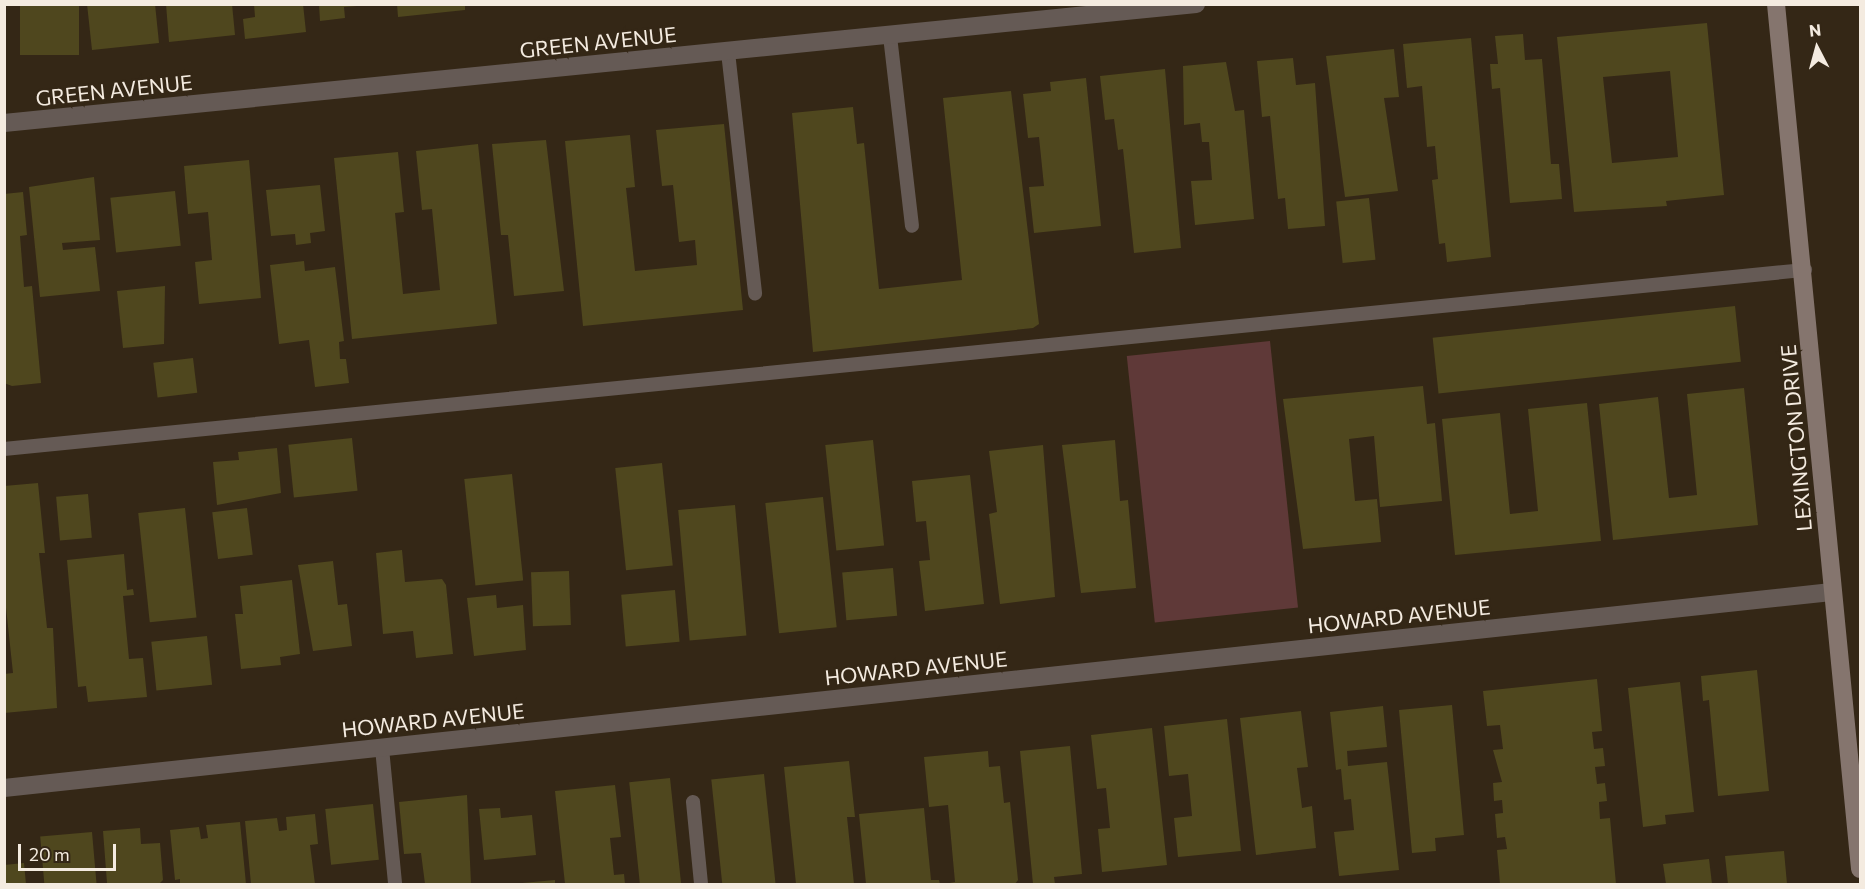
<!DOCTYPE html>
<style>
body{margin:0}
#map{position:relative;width:1865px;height:889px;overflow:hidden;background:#342716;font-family:Commissioner,sans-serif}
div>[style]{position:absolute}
.green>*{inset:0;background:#5f3938;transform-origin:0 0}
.building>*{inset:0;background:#4f471e;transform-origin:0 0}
.lane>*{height:14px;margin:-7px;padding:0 7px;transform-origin:7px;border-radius:7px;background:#655a55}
.street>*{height:18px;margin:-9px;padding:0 9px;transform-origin:9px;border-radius:9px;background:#655a55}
.secondary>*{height:18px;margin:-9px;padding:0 9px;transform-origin:9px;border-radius:9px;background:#85756e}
span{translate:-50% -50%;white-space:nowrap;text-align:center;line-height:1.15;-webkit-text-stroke:4.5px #342716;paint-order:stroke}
.street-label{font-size:21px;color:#f4ebe0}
.frame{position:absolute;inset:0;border:6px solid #f4ebe0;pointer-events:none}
.north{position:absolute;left:1787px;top:18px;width:60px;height:60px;-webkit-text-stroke:4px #342716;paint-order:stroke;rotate:354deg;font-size:16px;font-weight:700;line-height:24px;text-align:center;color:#f4ebe0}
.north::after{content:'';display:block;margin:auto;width:21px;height:27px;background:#f4ebe0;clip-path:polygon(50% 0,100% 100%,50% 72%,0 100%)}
.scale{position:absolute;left:18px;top:844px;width:98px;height:27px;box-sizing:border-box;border:3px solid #f4ebe0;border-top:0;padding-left:8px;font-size:18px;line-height:21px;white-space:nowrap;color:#f4ebe0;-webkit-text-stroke:4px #342716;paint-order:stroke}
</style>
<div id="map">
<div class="green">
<i style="left:1270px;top:341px;width:268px;height:144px;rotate:84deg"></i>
</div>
<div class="building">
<i style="left:20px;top:4px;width:59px;height:51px"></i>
<i style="clip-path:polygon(87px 4px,155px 4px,159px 43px,92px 50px)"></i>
<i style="clip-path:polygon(166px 4px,232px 4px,235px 35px,169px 42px)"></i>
<i style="clip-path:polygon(254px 4px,303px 4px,306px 32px,245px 39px,243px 19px,255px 17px)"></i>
<i style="clip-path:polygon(319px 4px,357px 4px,357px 6px,344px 7px,345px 18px,320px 21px)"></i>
<i style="clip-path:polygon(397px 4px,465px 4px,465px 10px,398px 17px)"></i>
<i style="clip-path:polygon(evenodd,1707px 23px,1724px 195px,1666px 201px,1667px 206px,1574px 212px,1557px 37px,1707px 23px,1670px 71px,1678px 157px,1612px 163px,1603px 77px,1670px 71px)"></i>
<i style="clip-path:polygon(1523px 34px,1525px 60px,1542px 59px,1551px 164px,1559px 164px,1562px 199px,1510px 203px,1500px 88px,1492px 89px,1490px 64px,1498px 64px,1495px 36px)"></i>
<i style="clip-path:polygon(1471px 38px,1491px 257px,1447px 262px,1445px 243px,1439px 244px,1432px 180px,1438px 179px,1435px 146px,1427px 147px,1422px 86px,1407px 88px,1403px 44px)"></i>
<i style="clip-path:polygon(1394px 49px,1399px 97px,1384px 98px,1398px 191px,1345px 197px,1326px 56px)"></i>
<i style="clip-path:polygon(1293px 58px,1296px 85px,1315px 83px,1325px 226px,1288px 229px,1285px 198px,1278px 199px,1270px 116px,1262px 117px,1257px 61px)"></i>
<i style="clip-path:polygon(1226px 62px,1235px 111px,1244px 110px,1254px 219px,1195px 225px,1191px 181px,1212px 180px,1209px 142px,1202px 142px,1200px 123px,1184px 125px,1183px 66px)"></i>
<i style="clip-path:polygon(1165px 69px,1181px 248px,1134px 253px,1123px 149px,1118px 150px,1114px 119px,1105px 120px,1100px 76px)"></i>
<i style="clip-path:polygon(1086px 78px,1101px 226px,1034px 233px,1029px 187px,1044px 186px,1039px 137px,1028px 138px,1023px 94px,1051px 91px,1050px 82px)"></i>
<i style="clip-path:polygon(1011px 91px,1039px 324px,1033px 328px,813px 352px,792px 113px,853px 107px,857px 144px,864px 143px,879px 289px,962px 280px,943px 98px)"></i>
<i style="clip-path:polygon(724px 124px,743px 310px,583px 326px,565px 141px,630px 135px,635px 187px,626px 188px,635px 271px,697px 265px,695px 240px,679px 242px,673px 185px,662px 186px,656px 130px)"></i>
<i style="clip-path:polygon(546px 140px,564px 291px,514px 296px,508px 235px,501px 235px,492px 144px)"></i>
<i style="clip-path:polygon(478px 144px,497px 324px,352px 339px,334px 158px,398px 152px,404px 212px,395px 213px,403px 294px,440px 290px,432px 209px,422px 210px,416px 151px)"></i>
<i style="clip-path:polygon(249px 160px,261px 298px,199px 304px,195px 262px,212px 260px,208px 212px,188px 214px,184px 166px)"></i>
<i style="clip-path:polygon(94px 177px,100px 240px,62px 243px,63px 250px,95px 247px,100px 291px,40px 297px,29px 187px)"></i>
<i style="clip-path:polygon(320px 185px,325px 231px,310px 233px,311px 243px,296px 245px,295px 234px,271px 236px,266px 190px)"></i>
<i style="left:175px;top:191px;width:55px;height:65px;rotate:84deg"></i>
<i style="clip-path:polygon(23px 192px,27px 235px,20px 236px,24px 287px,32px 286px,41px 383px,12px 386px,4px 383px,4px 194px)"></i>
<i style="left:1369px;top:198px;width:62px;height:33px;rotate:84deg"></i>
<i style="clip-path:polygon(304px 261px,305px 271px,335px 267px,344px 341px,339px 342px,340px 359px,346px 359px,349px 383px,315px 387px,309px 340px,279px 344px,270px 265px)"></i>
<i style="clip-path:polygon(165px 286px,164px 344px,123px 348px,117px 291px)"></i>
<i style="left:1735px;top:306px;width:56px;height:304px;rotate:84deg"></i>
<i style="left:193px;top:358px;width:35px;height:40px;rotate:83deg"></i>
<i style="clip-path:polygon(1423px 386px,1427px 424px,1435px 423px,1442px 501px,1380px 507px,1374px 436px,1349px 439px,1355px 501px,1377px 499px,1381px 542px,1303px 549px,1283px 399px)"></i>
<i style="clip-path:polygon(1744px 388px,1758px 525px,1613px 540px,1599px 404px,1658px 397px,1669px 498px,1697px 495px,1687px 394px)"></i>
<i style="clip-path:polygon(1587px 403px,1601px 541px,1455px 555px,1442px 419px,1500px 413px,1510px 514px,1538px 511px,1528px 409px)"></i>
<i style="left:352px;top:438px;width:53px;height:64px;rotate:84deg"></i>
<i style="left:873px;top:440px;width:106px;height:48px;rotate:84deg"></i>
<i style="clip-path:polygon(1115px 440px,1120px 501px,1128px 500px,1136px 588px,1081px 593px,1062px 445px)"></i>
<i style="clip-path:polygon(1043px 445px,1055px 597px,1000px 604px,989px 514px,997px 512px,989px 451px)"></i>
<i style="clip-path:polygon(277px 448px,281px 493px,217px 505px,213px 462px,239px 460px,238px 452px)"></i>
<i style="left:662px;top:463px;width:103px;height:47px;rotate:84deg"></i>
<i style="left:512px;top:474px;width:107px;height:48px;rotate:84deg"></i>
<i style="clip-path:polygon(970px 475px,984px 604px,925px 611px,919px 561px,930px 560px,926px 521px,916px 522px,912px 481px)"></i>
<i style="clip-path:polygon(38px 483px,45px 553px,39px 553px,47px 628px,53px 628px,57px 708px,4px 713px,4px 674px,13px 673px,4px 589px,4px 486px)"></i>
<i style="left:88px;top:494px;width:44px;height:32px;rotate:85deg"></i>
<i style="left:823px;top:497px;width:131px;height:58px;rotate:84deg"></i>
<i style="left:735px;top:505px;width:131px;height:57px;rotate:85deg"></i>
<i style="left:185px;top:508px;width:110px;height:47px;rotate:84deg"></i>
<i style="left:247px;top:508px;width:47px;height:35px;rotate:83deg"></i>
<i style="clip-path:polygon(402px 550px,405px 582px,442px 579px,446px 585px,453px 654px,416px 658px,413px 631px,383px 634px,376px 553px)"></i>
<i style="clip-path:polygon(124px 554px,127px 590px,133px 589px,134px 595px,123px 596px,129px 659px,143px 658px,147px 697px,88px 702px,86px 686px,78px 687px,67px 560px)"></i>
<i style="clip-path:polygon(333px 561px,338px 605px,347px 604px,352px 646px,313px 651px,298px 565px)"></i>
<i style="left:893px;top:568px;width:48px;height:51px;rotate:85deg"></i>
<i style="left:569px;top:571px;width:54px;height:38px;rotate:88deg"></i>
<i style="clip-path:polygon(292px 580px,300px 654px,280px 657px,281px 665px,241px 669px,235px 614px,243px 614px,240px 586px)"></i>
<i style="left:675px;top:590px;width:52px;height:54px;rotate:85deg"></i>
<i style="clip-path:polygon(496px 595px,497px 608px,523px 605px,526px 650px,474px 656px,467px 598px)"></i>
<i style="left:207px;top:636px;width:49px;height:56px;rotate:84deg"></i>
<i style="clip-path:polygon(1757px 670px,1769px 791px,1718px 796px,1709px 700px,1703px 701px,1701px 676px)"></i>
<i style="clip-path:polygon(1597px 679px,1602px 731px,1592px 732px,1594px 749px,1603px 748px,1605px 766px,1595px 767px,1597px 784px,1605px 783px,1607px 801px,1599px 802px,1600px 819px,1610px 818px,1616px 884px,1500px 884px,1497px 850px,1507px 849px,1505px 837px,1497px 838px,1495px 814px,1503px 813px,1502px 800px,1494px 801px,1493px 783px,1502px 782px,1493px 750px,1503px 749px,1500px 725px,1487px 726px,1483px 691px)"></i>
<i style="clip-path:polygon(1680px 682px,1694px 812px,1665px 815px,1666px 824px,1643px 827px,1628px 688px)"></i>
<i style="clip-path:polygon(1452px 705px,1464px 835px,1435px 838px,1436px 851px,1412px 853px,1399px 710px)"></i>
<i style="clip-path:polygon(1383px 706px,1387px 747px,1347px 751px,1348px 766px,1387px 762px,1399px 870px,1339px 876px,1334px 832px,1354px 830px,1351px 799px,1344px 800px,1341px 769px,1336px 770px,1330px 712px)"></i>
<i style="clip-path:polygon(1301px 711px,1308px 767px,1297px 768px,1302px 808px,1312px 806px,1316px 848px,1256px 855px,1240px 718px)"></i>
<i style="clip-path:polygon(1227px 719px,1241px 851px,1178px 857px,1174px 818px,1192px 816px,1188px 774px,1169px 776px,1164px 726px)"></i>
<i style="clip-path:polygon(1152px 728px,1167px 865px,1102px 872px,1098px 829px,1110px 828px,1106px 788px,1097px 789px,1091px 735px)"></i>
<i style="clip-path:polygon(1070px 746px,1082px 874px,1054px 877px,1055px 884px,1033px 884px,1020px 751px)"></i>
<i style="clip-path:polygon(988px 751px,989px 767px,1000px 766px,1004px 803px,1010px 802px,1018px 880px,1015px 884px,944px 884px,955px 882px,948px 805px,929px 807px,924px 757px)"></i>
<i style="clip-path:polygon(849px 761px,855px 817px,847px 817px,854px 884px,796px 884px,784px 767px)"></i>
<i style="left:764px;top:774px;width:111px;height:53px;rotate:84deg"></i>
<i style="left:670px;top:778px;width:107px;height:41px;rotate:84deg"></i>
<i style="clip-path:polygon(615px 785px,621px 837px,610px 838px,614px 875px,624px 874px,625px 884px,565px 884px,555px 791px)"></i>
<i style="clip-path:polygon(467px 795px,471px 884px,425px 884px,421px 853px,404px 854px,399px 802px)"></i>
<i style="left:373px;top:804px;width:56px;height:48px;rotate:84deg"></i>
<i style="clip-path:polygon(500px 808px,501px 818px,532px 815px,536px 855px,484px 860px,479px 809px)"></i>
<i style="clip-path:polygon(924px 808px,931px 880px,939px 880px,940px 884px,866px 884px,859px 814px)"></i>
<i style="clip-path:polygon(315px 814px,318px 844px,310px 845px,315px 884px,251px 884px,245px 821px,277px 818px,279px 831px,287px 830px,286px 817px)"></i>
<i style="clip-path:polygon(240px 822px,246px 884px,180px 884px,180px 879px,175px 880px,170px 830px,199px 827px,201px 839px,208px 838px,206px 825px)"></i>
<i style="clip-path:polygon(140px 828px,141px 844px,160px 843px,163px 880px,159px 884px,107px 883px,103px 831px)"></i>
<i style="left:92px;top:832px;width:52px;height:52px;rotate:85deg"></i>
<i style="clip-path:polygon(1784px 851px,1787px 884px,1728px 884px,1725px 856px)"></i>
<i style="clip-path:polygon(1709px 859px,1712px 884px,1666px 884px,1663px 864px)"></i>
<i style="clip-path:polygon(24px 863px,26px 884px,4px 884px,4px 865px)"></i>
<i style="clip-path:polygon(555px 880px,555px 884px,522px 884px,522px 883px)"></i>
</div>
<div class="lane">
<i style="left:890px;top:36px;width:191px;rotate:83.4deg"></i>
<i style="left:728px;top:52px;width:243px;rotate:83.6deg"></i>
<i style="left:4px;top:449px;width:1810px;rotate:-5.68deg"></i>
<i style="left:382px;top:748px;width:137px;rotate:84.5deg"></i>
<i style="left:693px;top:802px;width:82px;rotate:84.4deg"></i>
</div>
<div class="street">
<i style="left:4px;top:123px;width:1198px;rotate:-5.7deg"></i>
<i style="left:4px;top:788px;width:1838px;rotate:-6.12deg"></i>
</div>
<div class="secondary">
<i style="left:1776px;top:4px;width:869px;rotate:84.45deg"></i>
</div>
<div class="street-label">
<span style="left:598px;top:42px;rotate:-6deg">GREEN AVENUE</span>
<span style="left:114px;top:90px;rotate:-6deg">GREEN AVENUE</span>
<span style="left:1796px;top:438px;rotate:-95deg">LEXINGTON DRIVE</span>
<span style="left:1399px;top:616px;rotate:-6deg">HOWARD AVENUE</span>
<span style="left:916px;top:668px;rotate:-6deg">HOWARD AVENUE</span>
<span style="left:433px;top:720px;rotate:-6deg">HOWARD AVENUE</span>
</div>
<div class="frame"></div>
<div class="north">N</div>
<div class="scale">20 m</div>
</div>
